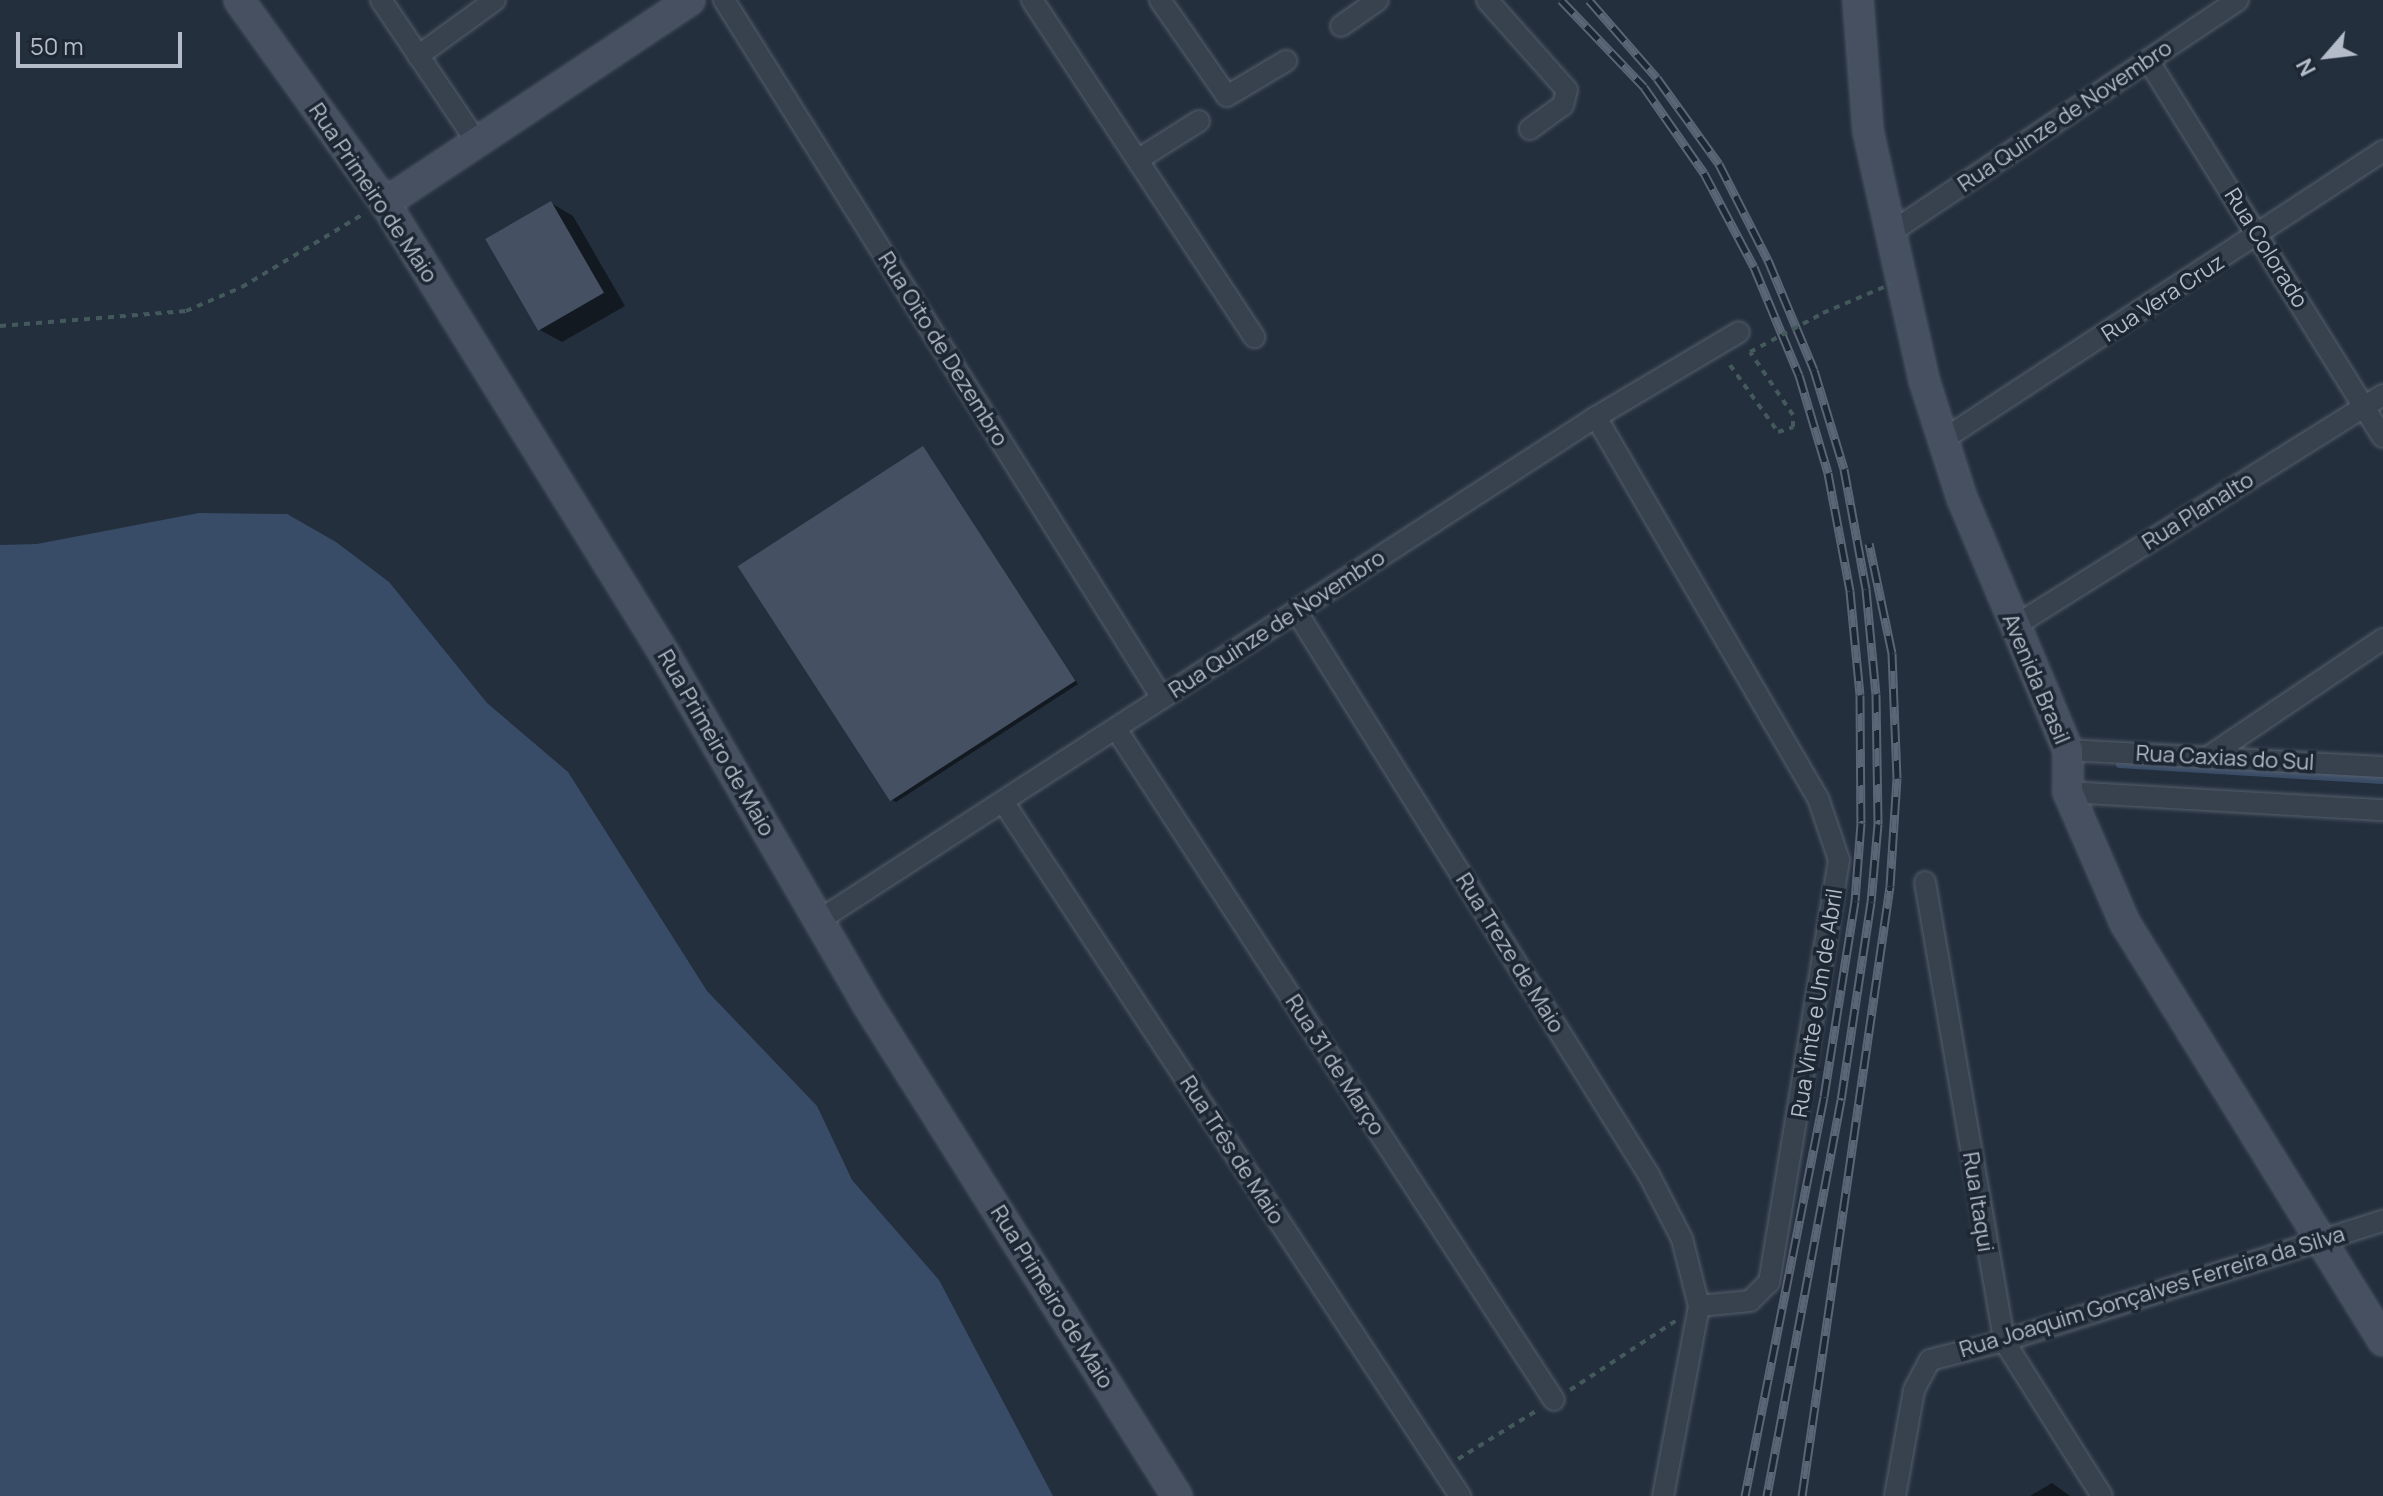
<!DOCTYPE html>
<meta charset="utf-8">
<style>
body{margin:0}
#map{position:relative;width:2383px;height:1496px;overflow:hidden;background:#242f3e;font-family:Manrope,sans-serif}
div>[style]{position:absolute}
.water>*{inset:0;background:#394c67}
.shadow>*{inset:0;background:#0007}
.stream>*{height:7px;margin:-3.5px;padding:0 3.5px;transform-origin:3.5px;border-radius:3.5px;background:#394c67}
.building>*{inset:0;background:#455162;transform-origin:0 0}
.path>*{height:4px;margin-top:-2px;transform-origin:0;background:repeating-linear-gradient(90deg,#44595c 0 6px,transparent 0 12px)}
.roads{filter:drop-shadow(0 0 2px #565f6c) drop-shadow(0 0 2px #565f6c)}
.street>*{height:20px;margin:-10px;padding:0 10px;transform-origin:10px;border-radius:10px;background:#38414e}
.secondary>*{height:28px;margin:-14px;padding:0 14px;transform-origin:14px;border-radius:14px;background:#465061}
.rail>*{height:9px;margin-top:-4.5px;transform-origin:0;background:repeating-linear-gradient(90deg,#1d2633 0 18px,#5a6575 0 36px);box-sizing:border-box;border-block:2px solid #5a6575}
.path-bridge>*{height:4px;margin-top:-2px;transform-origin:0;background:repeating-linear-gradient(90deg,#44595c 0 6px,transparent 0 12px)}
span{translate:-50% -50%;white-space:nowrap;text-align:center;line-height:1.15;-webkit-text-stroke:7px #1d2633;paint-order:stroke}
.street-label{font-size:22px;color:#b4bcc9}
.north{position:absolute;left:2287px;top:16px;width:80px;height:80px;-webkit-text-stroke:6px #1d2633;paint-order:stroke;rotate:242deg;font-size:22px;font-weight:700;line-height:32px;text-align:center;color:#b4bcc9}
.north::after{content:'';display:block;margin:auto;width:28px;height:36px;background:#b4bcc9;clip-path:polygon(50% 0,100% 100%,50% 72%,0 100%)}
.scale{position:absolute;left:16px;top:32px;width:166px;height:36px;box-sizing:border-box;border:4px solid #b4bcc9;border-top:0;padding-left:10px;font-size:24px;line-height:28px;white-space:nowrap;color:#b4bcc9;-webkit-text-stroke:6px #1d2633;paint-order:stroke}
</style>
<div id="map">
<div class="water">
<i style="clip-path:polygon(199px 513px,287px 514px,336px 542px,389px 582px,487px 703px,568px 772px,707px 991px,817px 1106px,852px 1180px,939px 1280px,1053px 1496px,0 1496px,0 545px,37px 544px)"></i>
</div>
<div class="shadow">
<i style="clip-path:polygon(551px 203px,573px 216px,625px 306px,562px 342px,540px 330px)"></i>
<i style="clip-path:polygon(923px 449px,1078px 684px,896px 802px,892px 800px)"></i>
<i style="clip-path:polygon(2052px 1483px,2070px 1496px,2030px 1496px)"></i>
</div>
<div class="stream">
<i style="left:2119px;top:764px;width:264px;rotate:3.5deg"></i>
</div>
<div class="building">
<i style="left:551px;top:201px;width:106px;height:76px;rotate:60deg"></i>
<i style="left:923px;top:446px;width:280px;height:221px;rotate:57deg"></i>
</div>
<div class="path">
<i style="left:0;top:326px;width:187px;rotate:-4.6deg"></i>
<i style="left:186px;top:311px;width:61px;rotate:-23.2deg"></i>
<i style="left:242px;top:287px;width:144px;rotate:-31deg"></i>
<i style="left:1570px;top:1390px;width:128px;rotate:-33.2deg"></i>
<i style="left:1458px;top:1459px;width:92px;rotate:-31.6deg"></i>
</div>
<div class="roads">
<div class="street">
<i style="left:381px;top:0;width:170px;rotate:56deg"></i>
<i style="left:724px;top:0;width:824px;rotate:57.89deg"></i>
<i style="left:1032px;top:0;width:404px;rotate:56.6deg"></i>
<i style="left:1160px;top:0;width:117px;rotate:55.1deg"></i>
<i style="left:1227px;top:96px;width:69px;rotate:-30.7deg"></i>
<i style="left:1487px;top:0;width:120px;rotate:48.4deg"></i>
<i style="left:1567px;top:90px;width:16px;rotate:105deg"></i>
<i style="left:1563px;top:105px;width:41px;rotate:144deg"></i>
<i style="left:1341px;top:26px;width:45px;rotate:-35.1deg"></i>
<i style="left:418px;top:56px;width:95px;rotate:-36deg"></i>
<i style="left:2148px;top:60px;width:444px;rotate:58.1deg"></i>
<i style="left:1139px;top:159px;width:71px;rotate:-32.3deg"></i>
<i style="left:1893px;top:231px;width:415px;rotate:-33.8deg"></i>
<i style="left:1596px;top:417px;width:441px;rotate:59.8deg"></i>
<i style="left:1818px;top:798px;width:65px;rotate:71.3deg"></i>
<i style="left:1839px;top:860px;width:428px;rotate:99.4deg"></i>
<i style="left:1769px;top:1282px;width:27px;rotate:135deg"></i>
<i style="left:1750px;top:1301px;width:51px;rotate:174.4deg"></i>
<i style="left:1941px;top:441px;width:529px;rotate:-33.27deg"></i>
<i style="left:1296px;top:611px;width:665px;rotate:57.96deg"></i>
<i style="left:1649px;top:1175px;width:72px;rotate:62.7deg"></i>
<i style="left:1682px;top:1239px;width:69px;rotate:75.8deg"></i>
<i style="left:1699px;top:1306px;width:193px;rotate:100.7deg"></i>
<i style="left:2013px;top:627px;width:437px;rotate:-32.1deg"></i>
<i style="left:1116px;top:729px;width:801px;rotate:56.87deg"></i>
<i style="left:2068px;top:750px;width:315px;rotate:3.1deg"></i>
<i style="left:2208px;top:757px;width:211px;rotate:-34deg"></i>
<i style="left:2068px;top:792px;width:316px;rotate:3.3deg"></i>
<i style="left:1004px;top:803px;width:830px;rotate:56.65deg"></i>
<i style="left:1925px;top:882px;width:466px;rotate:80.2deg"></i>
<i style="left:2004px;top:1341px;width:183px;rotate:57.7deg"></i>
<i style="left:818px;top:921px;width:927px;rotate:-32.94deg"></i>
<i style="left:1596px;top:417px;width:166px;rotate:-30.7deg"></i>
<i style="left:1895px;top:1496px;width:108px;rotate:-79.8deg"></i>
<i style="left:1914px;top:1390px;width:34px;rotate:-62deg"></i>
<i style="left:1930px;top:1360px;width:76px;rotate:-14.4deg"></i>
<i style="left:2004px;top:1341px;width:398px;rotate:-17.6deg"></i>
</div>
<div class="secondary">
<i style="left:239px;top:0;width:250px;rotate:54.3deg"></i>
<i style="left:385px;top:203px;width:532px;rotate:58.22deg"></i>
<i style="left:665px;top:655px;width:401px;rotate:59.9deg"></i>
<i style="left:866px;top:1002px;width:584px;rotate:57.81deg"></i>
<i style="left:1858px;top:0;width:131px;rotate:85.6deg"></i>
<i style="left:1868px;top:131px;width:258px;rotate:77.3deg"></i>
<i style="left:1925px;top:383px;width:121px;rotate:72.2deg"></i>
<i style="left:1962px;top:498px;width:273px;rotate:67.2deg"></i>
<i style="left:2068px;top:750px;width:42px;rotate:90deg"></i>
<i style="left:2068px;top:792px;width:143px;rotate:66.5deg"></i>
<i style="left:2125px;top:923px;width:491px;rotate:58.3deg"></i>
<i style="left:385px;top:203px;width:366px;rotate:-33.6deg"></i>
</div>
</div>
<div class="rail">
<i style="left:1561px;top:0;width:120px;rotate:46.3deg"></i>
<i style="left:1644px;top:87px;width:105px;rotate:55.1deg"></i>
<i style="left:1704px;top:173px;width:106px;rotate:62deg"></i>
<i style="left:1754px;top:267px;width:117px;rotate:67.4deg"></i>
<i style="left:1799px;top:375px;width:102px;rotate:73.5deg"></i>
<i style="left:1828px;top:473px;width:120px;rotate:79.4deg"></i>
<i style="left:1850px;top:591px;width:104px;rotate:84.5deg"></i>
<i style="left:1860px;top:695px;width:128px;rotate:89.6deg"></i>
<i style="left:1861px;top:823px;width:78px;rotate:94.4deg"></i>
<i style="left:1855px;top:901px;width:198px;rotate:99deg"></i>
<i style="left:1824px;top:1097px;width:407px;rotate:101.2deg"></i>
<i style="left:1589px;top:0;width:103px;rotate:48.9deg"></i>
<i style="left:1657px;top:78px;width:106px;rotate:54.2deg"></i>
<i style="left:1719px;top:164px;width:108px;rotate:63deg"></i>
<i style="left:1768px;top:260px;width:119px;rotate:67.3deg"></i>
<i style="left:1814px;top:370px;width:103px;rotate:73.1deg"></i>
<i style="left:1844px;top:469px;width:122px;rotate:79.6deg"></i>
<i style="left:1866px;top:589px;width:105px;rotate:84.6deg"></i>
<i style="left:1876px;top:694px;width:130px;rotate:89.1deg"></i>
<i style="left:1878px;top:824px;width:78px;rotate:95.1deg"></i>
<i style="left:1871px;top:902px;width:200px;rotate:98.6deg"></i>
<i style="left:1841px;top:1100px;width:403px;rotate:100.6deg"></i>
<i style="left:1802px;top:1496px;width:616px;rotate:-81.79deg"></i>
<i style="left:1890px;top:886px;width:108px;rotate:-86.3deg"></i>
<i style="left:1897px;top:778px;width:125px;rotate:-92.3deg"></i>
<i style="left:1892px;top:653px;width:112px;rotate:-101.8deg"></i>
</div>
<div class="path-bridge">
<i style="left:1730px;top:365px;width:82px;rotate:54.4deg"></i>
<i style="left:1778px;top:432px;width:16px;rotate:-18deg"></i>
<i style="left:1793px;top:427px;width:12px;rotate:-90deg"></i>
<i style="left:1793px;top:415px;width:76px;rotate:-124.3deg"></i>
<i style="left:1750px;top:352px;width:83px;rotate:-28.1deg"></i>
<i style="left:1823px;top:313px;width:74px;rotate:-23.1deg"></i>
</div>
<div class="street-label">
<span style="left:2065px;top:116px;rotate:-34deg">Rua Quinze de Novembro</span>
<span style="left:373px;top:193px;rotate:56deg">Rua Primeiro de Maio</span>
<span style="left:2266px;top:248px;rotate:58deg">Rua Colorado</span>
<span style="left:2163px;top:298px;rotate:-33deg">Rua Vera Cruz</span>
<span style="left:943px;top:349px;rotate:58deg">Rua Oito de Dezembro</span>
<span style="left:2198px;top:511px;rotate:-32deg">Rua Planalto</span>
<span style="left:1277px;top:624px;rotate:-33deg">Rua Quinze de Novembro</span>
<span style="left:2036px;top:679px;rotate:67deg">Avenida Brasil</span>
<span style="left:716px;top:743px;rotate:60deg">Rua Primeiro de Maio</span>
<span style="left:2225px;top:758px;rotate:3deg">Rua Caxias do Sul</span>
<span style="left:1510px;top:953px;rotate:58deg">Rua Treze de Maio</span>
<span style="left:1817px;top:1003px;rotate:-81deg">Rua Vinte e Um de Abril</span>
<span style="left:1335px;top:1065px;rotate:57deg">Rua 31 de Março</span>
<span style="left:1232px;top:1150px;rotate:57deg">Rua Três de Maio</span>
<span style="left:1978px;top:1202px;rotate:81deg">Rua Itaqui</span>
<span style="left:2152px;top:1292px;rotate:-17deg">Rua Joaquim Gonçalves Ferreira da Silva</span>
<span style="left:1052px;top:1297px;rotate:58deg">Rua Primeiro de Maio</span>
</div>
<div class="north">N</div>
<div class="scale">50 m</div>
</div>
